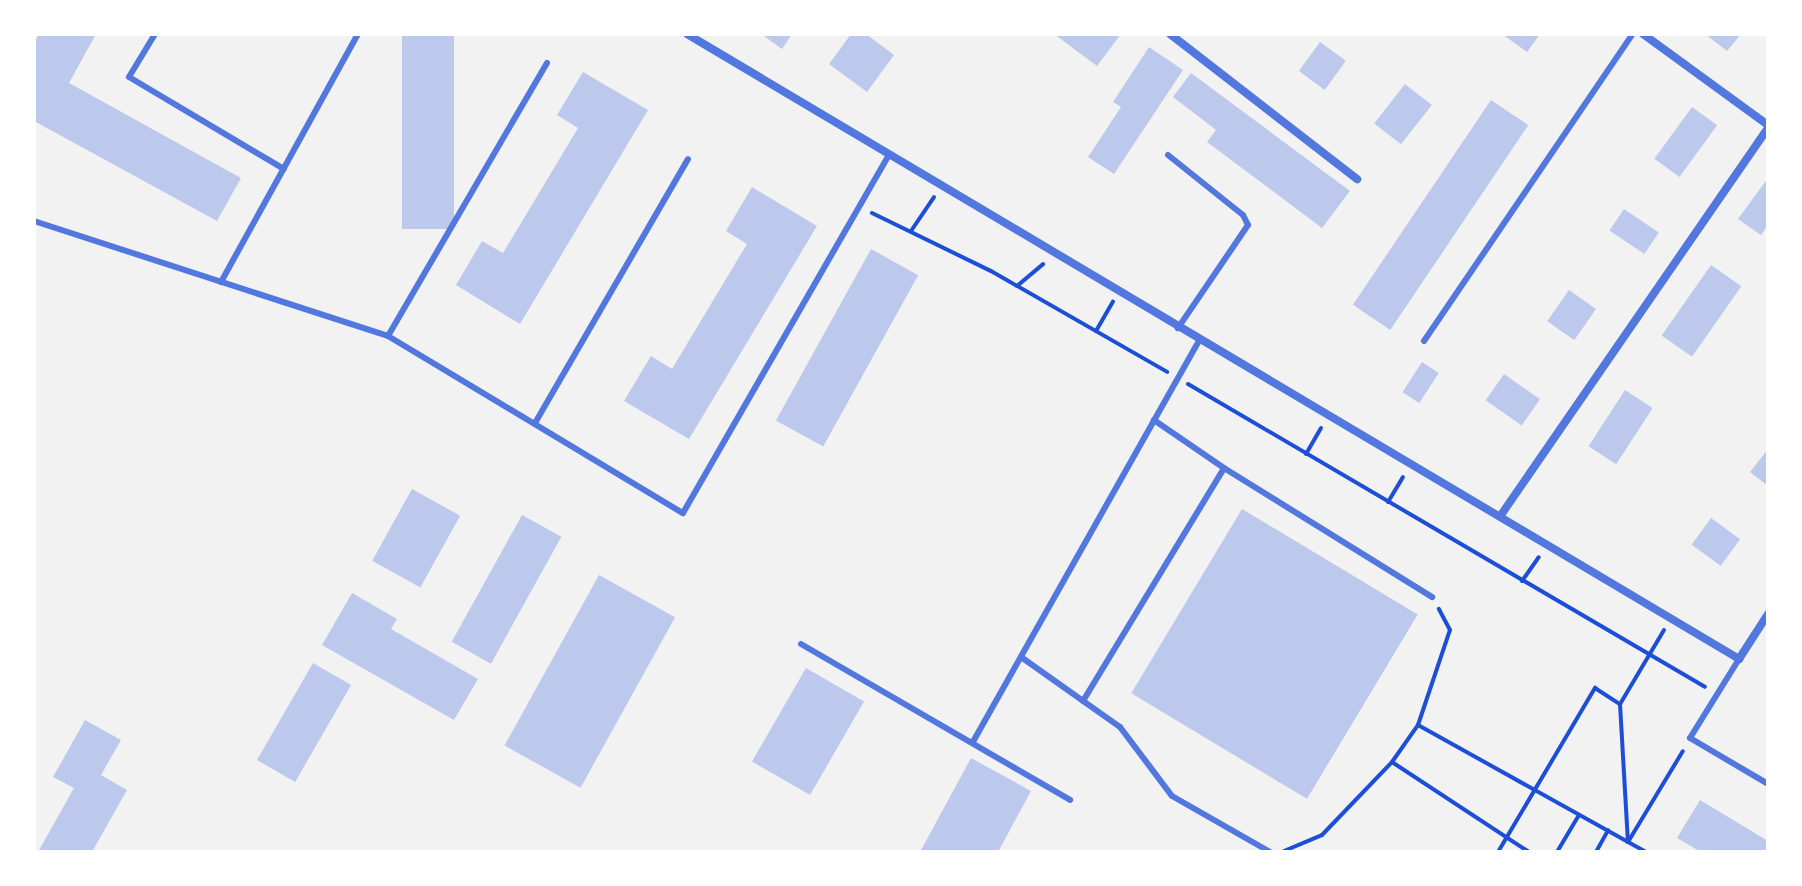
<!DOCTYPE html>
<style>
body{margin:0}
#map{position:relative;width:1802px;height:886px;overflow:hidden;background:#f2f2f2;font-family:"DejaVu Sans",sans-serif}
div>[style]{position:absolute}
.building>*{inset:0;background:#bdc9ec;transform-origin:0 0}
.path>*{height:4px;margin:-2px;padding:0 2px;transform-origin:2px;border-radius:2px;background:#1d4ed8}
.service>*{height:6px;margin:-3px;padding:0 3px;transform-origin:3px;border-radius:3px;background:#5277de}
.minor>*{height:8px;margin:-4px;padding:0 4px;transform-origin:4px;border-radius:4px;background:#5277de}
span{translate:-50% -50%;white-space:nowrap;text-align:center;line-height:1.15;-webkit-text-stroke:6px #fff;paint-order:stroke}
.frame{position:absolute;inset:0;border:36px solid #fff;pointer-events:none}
</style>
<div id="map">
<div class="building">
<i style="clip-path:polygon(39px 34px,96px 34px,69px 83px,241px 178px,217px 221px,34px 121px,34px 43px)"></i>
<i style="left:402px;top:34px;width:52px;height:195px"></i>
<i style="clip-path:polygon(761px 34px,792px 34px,782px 49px)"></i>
<i style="clip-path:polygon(851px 34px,866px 34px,894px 55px,867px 92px,829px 64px)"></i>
<i style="clip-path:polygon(1054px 34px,1121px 34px,1097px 66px)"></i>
<i style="clip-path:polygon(1502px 34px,1540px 34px,1527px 52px)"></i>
<i style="clip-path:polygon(1705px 34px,1741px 34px,1727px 51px)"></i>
<i style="left:1320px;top:42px;width:32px;height:36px;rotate:36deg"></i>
<i style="clip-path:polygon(1149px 47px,1183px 70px,1114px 174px,1088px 157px,1121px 107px,1113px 102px)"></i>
<i style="clip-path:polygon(583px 72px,648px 110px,520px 324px,456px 285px,482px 241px,503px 253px,578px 128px,557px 115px)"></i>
<i style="clip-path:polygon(1191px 73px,1350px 191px,1322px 228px,1207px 142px,1216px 130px,1173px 97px)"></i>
<i style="left:1405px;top:84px;width:34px;height:50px;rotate:38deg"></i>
<i style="left:1491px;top:100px;width:45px;height:247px;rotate:34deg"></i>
<i style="left:1692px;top:107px;width:31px;height:64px;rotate:36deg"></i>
<i style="clip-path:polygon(1768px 178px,1768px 225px,1761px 235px,1738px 219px)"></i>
<i style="clip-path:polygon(752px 187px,817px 226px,689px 439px,624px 401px,651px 356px,672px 369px,747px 244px,726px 231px)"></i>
<i style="left:1624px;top:209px;width:42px;height:26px;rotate:34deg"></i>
<i style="left:871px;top:249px;width:54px;height:196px;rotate:29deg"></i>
<i style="left:1711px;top:265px;width:37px;height:86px;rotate:35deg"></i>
<i style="left:1569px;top:290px;width:33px;height:38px;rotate:35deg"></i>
<i style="left:1422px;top:362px;width:20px;height:36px;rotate:33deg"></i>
<i style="left:1504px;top:374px;width:44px;height:32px;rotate:35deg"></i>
<i style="left:1625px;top:390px;width:33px;height:67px;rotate:33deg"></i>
<i style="clip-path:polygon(1768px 449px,1768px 486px,1750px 472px)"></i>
<i style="left:412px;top:489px;width:55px;height:82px;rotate:29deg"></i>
<i style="left:1242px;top:509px;width:205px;height:215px;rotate:31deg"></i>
<i style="left:522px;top:515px;width:45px;height:145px;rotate:29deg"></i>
<i style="left:1711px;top:518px;width:36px;height:33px;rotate:36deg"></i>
<i style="left:599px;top:575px;width:87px;height:195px;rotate:29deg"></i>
<i style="clip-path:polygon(352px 593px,397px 619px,391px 629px,478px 679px,454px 720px,322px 645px)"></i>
<i style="left:313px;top:663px;width:44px;height:112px;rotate:30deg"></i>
<i style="left:806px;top:668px;width:67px;height:108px;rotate:30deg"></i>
<i style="clip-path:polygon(85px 720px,121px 740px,101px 775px,127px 790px,92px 852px,38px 852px,74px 788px,53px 777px)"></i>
<i style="clip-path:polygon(971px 758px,1031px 791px,998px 852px,920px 852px)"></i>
<i style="clip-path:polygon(1700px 800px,1768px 841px,1768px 852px,1701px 852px,1677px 838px)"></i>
</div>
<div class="path">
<i style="left:872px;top:213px;width:132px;rotate:26deg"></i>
<i style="left:991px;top:271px;width:203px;rotate:29.8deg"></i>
<i style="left:911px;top:231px;width:41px;rotate:-55.9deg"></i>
<i style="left:1017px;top:286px;width:34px;rotate:-40deg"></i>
<i style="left:1096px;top:331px;width:34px;rotate:-60deg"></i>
<i style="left:1188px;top:384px;width:599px;rotate:30.37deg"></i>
<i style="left:1306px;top:454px;width:30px;rotate:-60deg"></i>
<i style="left:1388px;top:502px;width:29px;rotate:-59deg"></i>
<i style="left:1522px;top:581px;width:29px;rotate:-55deg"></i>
<i style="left:1664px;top:630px;width:86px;rotate:120.7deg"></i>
<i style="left:1620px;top:704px;width:138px;rotate:86.7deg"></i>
<i style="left:1628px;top:842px;width:106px;rotate:-58.9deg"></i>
<i style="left:1418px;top:725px;width:261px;rotate:29.1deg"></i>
<i style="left:1392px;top:762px;width:164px;rotate:33.3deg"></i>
<i style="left:1284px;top:851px;width:41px;rotate:-22.8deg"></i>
<i style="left:1322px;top:835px;width:101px;rotate:-46.2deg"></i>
<i style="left:1392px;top:762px;width:45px;rotate:-54.9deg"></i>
<i style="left:1418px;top:725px;width:100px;rotate:-71.4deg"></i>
<i style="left:1450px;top:630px;width:24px;rotate:-118deg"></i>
<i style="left:1498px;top:852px;width:191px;rotate:-59.4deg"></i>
<i style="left:1595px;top:688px;width:30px;rotate:33deg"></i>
<i style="left:1557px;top:852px;width:43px;rotate:-59.3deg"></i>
<i style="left:1596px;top:852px;width:25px;rotate:-61deg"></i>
</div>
<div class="service">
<i style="left:155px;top:34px;width:50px;rotate:121.2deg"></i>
<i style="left:129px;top:77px;width:180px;rotate:30.7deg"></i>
<i style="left:1168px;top:155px;width:96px;rotate:38.7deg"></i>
<i style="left:1243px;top:215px;width:11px;rotate:63deg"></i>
<i style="left:1248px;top:225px;width:125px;rotate:124.2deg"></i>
<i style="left:34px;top:221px;width:372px;rotate:18deg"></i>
<i style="left:388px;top:336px;width:344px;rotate:31deg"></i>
<i style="left:683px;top:513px;width:413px;rotate:-60.1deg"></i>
<i style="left:221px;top:282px;width:283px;rotate:-61.1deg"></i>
<i style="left:388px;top:336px;width:316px;rotate:-59.8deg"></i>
<i style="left:1424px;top:341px;width:371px;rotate:-55.8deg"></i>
<i style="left:535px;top:423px;width:305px;rotate:-59.9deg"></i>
<i style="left:1224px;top:468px;width:245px;rotate:31.8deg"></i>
<i style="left:801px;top:644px;width:311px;rotate:30.1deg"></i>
<i style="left:1021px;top:657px;width:121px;rotate:35.3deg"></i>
<i style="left:1120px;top:727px;width:86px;rotate:53deg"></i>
<i style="left:1172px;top:796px;width:113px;rotate:29.7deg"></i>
<i style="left:1739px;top:659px;width:93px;rotate:121.8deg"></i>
<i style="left:1690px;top:738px;width:91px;rotate:30.5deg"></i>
<i style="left:1083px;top:701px;width:272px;rotate:-58.8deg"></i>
<i style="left:1224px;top:468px;width:85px;rotate:-145.6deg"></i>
<i style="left:974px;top:740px;width:458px;rotate:-60.6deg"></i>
</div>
<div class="minor">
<i style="left:687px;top:34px;width:1224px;rotate:30.71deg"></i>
<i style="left:1739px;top:659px;width:54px;rotate:-57.2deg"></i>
<i style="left:1170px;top:34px;width:237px;rotate:37.8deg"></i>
<i style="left:1643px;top:34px;width:155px;rotate:36.1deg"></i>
<i style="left:1501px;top:515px;width:470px;rotate:-55.4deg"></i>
</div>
<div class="frame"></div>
</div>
